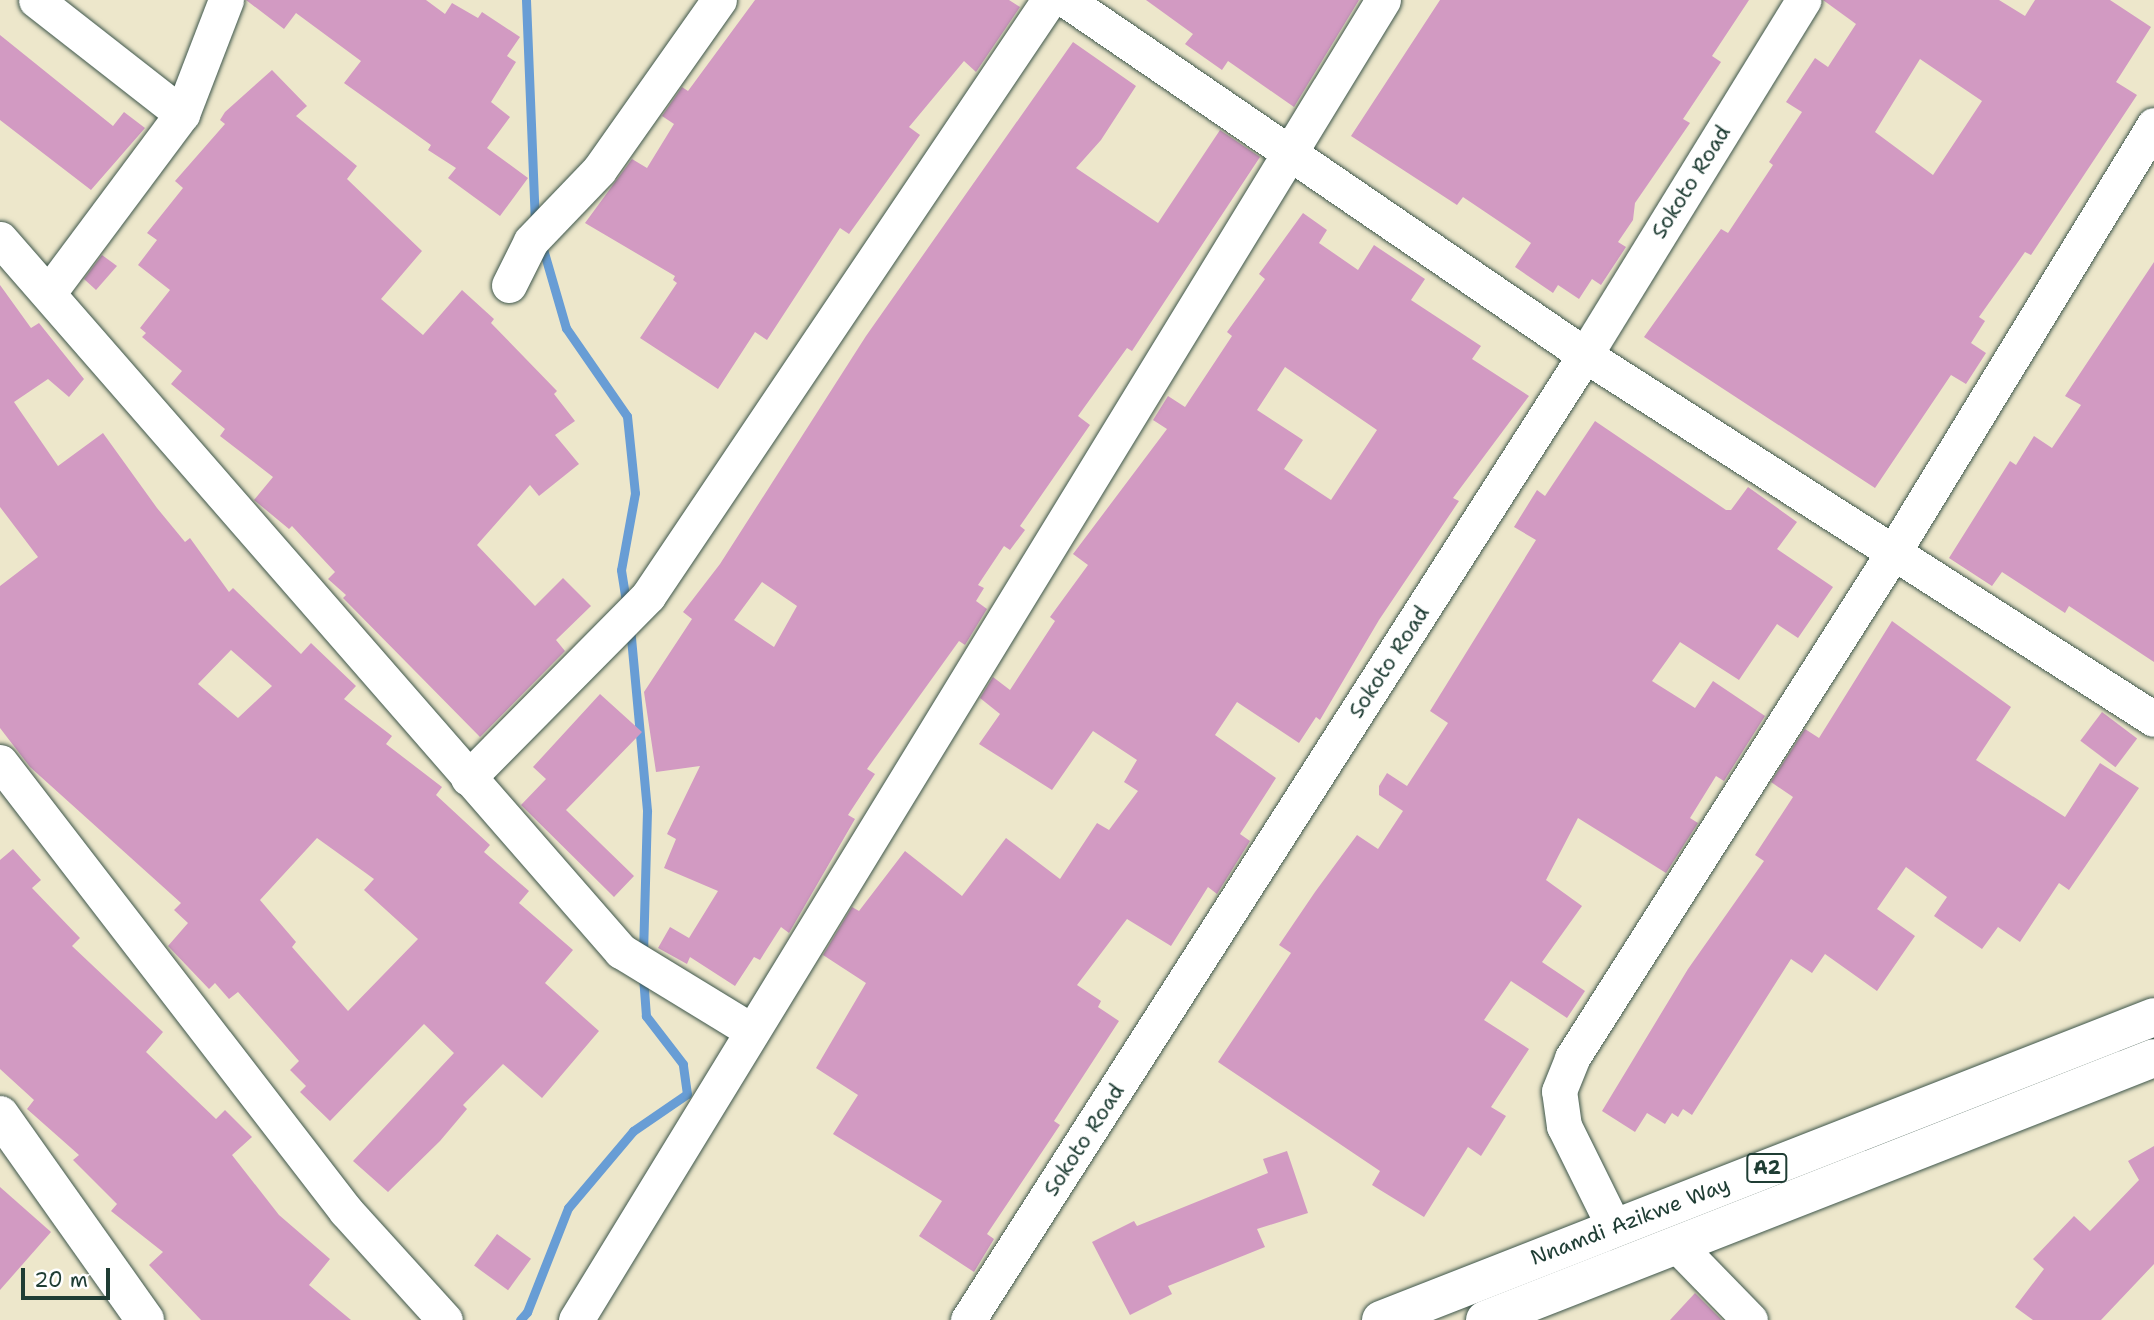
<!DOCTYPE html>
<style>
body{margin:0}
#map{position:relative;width:2154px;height:1320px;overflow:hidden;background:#ede7cb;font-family:"Shantell Sans",sans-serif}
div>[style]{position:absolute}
.stream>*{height:9px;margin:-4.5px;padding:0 4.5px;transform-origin:4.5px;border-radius:4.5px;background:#689dd5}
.building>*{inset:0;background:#d29ac2;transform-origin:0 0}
.roads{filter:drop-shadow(0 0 2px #3e564b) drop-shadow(0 0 2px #3e564b)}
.minor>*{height:35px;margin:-17.5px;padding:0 17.5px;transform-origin:17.5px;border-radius:17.5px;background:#fff}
.tertiary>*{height:38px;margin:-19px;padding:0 19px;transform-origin:19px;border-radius:19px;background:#fff}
.trunk>*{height:38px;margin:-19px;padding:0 19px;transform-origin:19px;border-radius:19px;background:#fff}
span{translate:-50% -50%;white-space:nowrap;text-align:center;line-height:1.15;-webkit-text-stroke:5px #fff;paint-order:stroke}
.shield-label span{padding:2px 5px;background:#fff;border:2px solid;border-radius:5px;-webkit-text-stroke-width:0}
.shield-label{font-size:19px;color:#1f3d34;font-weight:700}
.street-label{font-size:21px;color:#1f3d34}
.scale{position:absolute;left:21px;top:1268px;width:89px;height:32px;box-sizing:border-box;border:4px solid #1f3d34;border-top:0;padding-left:9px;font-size:21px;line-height:24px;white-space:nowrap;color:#1f3d34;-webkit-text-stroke:5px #fff;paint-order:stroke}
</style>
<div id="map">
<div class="stream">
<i style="left:526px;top:0;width:222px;rotate:87.7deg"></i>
<i style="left:541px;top:242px;width:90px;rotate:73.8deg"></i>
<i style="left:566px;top:328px;width:107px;rotate:55.3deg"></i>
<i style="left:627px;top:416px;width:77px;rotate:84.1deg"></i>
<i style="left:635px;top:493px;width:78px;rotate:100.3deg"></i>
<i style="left:621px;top:570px;width:36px;rotate:81deg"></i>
<i style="left:630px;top:627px;width:185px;rotate:84.7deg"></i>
<i style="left:647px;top:811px;width:144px;rotate:91.6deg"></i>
<i style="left:520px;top:1320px;width:11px;rotate:-49deg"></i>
<i style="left:527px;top:1312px;width:112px;rotate:-68.5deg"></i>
<i style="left:568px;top:1208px;width:101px;rotate:-49.8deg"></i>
<i style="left:633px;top:1131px;width:65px;rotate:-34.4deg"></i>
<i style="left:687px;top:1094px;width:30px;rotate:-98deg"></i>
<i style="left:683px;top:1064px;width:61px;rotate:-127.6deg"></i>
<i style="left:646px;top:1016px;width:40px;rotate:-94.3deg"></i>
</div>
<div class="building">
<i style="clip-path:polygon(246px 0,426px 0,445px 14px,452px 3px,478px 18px,482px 12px,520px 37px,507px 56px,516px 62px,491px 102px,510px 117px,487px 148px,528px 178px,500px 216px,448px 178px,456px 168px,428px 150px,431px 145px,344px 83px,361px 61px,296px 13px,284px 29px)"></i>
<i style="clip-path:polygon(755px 0,1009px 0,1020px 7px,976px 72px,964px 61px,909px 127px,920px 135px,849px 234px,840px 228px,767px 340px,755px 332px,718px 389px,640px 338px,677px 283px,673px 280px,675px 276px,585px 223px,632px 159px,647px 168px,674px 124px,662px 116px,682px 87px,688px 91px)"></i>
<i style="clip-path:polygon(1146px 0,1359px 0,1294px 107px,1228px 61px,1222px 70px,1185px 44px,1193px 34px)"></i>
<i style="clip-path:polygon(1440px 0,1749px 0,1712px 56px,1721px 62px,1683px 119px,1690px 123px,1635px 203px,1633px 220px,1618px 242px,1626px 247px,1601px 285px,1592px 279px,1579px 299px,1558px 285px,1553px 293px,1515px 267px,1531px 243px,1463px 197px,1457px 205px,1351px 136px)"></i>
<i style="clip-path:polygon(evenodd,1823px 0,1999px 0,2025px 16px,2035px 0,2110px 0,2151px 27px,2116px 82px,2137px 95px,2031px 255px,2025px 252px,1979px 317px,1985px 321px,1971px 343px,1986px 353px,1966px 384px,1951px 375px,1875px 488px,1644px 337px,1721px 229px,1728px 233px,1773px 165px,1769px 162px,1802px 112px,1786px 102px,1815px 58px,1828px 67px,1856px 24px,1823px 0,1920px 59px,1982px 101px,1933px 175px,1875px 132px,1920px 59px)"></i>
<i style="clip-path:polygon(0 35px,113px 126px,124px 112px,145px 128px,91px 190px,0 120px)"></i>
<i style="clip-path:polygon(evenodd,1073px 42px,1136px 86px,1101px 140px,1076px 168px,1158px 223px,1220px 130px,1260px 157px,1132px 351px,1127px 348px,1078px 416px,1090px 425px,1020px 526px,1025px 530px,1010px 550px,1004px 546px,978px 585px,984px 588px,976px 601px,987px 609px,965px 645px,959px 641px,867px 769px,875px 774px,848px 815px,855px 819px,789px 933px,781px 927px,760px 960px,754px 957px,735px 986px,690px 957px,687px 964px,658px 948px,670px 927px,689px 938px,718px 891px,664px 868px,676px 839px,667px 834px,700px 766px,656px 772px,644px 692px,692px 619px,683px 612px,720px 564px,866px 336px,1073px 42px,762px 582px,797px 606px,774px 647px,734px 620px,762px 582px)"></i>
<i style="clip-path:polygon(272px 70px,307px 106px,296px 116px,357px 166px,347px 179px,422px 251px,381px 299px,423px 335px,462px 290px,494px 319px,491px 323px,557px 391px,554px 394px,575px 421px,555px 435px,579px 464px,539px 496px,530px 485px,477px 545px,535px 606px,563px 578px,591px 606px,556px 640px,565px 651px,480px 737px,343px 598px,346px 595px,328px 579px,335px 572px,292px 526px,289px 529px,254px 500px,273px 477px,220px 436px,225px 429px,171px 384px,182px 371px,142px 337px,146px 333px,140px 328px,170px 290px,138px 265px,157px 240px,147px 233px,183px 188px,175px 181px,225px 124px,220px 120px,225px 112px)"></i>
<i style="clip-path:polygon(evenodd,1303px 213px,1327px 230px,1319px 243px,1358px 270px,1374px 245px,1425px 279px,1411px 300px,1481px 346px,1472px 359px,1529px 396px,1453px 498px,1459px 501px,1379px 620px,1320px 720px,1316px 717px,1299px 743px,1237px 702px,1215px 735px,1276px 778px,1240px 834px,1250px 841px,1217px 894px,1208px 887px,1171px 946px,1127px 919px,1077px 985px,1101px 1001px,1098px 1007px,1119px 1021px,1054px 1121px,1060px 1125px,987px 1234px,994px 1239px,974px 1272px,919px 1236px,942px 1201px,833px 1134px,858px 1095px,816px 1068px,866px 983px,823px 955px,852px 907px,859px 911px,905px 851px,962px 896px,1006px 838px,1060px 879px,1097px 823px,1109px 830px,1138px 791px,1124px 782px,1137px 760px,1093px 731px,1052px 790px,979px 744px,1000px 714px,980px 698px,993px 677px,1010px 690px,1055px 621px,1050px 617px,1088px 565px,1073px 554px,1167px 429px,1153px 420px,1168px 396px,1185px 407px,1232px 336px,1227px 332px,1265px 279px,1259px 274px,1303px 213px,1285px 367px,1377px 430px,1331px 500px,1284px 469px,1303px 440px,1257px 410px,1285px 367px)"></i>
<i style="clip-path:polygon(102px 255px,117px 266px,96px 290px,84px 279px)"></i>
<i style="clip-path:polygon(2154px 262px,2154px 662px,2069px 606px,2065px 613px,2002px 572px,1992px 586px,1949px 558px,2010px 461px,2016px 465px,2034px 436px,2052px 448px,2081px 405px,2065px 396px)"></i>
<i style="clip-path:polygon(evenodd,0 285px,31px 328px,39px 323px,84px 379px,69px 397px,48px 379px,14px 402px,58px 466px,103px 433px,157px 508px,185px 542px,190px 538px,229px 592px,233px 588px,301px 654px,311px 643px,356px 686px,344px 699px,392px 736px,386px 744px,442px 787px,436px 795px,490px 845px,484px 852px,529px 891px,519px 903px,573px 950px,545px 983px,599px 1031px,542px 1098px,503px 1064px,463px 1105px,467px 1109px,440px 1141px,388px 1192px,353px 1161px,454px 1053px,424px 1024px,330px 1121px,300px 1092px,306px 1086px,290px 1070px,299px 1061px,238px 992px,229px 999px,215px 983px,209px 989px,168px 946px,188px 923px,174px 910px,181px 903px,30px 767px,0 728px,0 586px,38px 557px,0 507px,0 285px,231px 650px,272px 686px,238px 718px,198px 684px,231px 650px,0 285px,317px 838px,374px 879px,364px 890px,418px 939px,348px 1011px,292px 947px,296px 942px,260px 900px,317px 838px)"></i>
<i style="clip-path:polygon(1595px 421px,1726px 510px,1731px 510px,1748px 487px,1797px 522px,1777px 549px,1833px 587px,1798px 638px,1777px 624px,1739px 680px,1680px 642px,1652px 681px,1695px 708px,1713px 681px,1765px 716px,1724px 781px,1716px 776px,1690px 818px,1698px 823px,1666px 873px,1578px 818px,1546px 880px,1582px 906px,1542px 962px,1585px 991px,1567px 1018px,1511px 981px,1484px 1020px,1529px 1049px,1491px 1107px,1506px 1116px,1481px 1156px,1468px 1147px,1424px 1217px,1372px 1185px,1380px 1171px,1218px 1062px,1291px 953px,1279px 945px,1315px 892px,1357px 835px,1378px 849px,1403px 811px,1379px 795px,1379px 786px,1387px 773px,1407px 786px,1448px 723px,1430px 711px,1536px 540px,1514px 527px,1537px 490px,1545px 496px)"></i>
<i style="clip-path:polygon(1892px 621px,2011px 707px,1976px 760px,2065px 817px,2100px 763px,2139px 788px,2069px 890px,2059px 883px,2020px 942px,1998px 927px,1982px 949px,1934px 916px,1947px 897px,1906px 867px,1877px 909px,1915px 936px,1877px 991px,1825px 954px,1812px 973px,1791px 959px,1692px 1115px,1683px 1109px,1678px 1117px,1672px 1113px,1665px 1124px,1647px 1113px,1635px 1132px,1602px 1111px,1688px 969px,1764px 861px,1755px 855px,1793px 797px,1771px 782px,1805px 729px,1819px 738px)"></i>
<i style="clip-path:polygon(600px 694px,642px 732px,566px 810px,634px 876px,614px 897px,521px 805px,546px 779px,533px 767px)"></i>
<i style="left:2102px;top:712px;width:44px;height:36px;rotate:37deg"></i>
<i style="clip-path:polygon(13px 849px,41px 880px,32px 888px,80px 938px,72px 946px,163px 1032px,146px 1052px,216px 1119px,225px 1110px,252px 1137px,232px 1155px,279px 1215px,330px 1259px,309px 1285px,351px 1320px,201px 1320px,149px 1265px,163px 1252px,111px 1211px,117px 1204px,73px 1160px,79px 1155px,27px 1109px,34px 1100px,0 1069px,0 860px)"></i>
<i style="clip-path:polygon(2154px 1146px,2154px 1264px,2101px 1320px,2033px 1320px,2015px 1307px,2044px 1269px,2033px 1259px,2074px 1216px,2090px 1231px,2139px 1180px,2128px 1161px)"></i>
<i style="clip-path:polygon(1287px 1151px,1308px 1213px,1257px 1229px,1265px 1247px,1168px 1286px,1172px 1294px,1130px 1315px,1092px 1242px,1134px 1221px,1137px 1226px,1268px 1173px,1263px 1159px)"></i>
<i style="clip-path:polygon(0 1187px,51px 1232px,0 1290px)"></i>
<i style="left:497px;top:1234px;width:42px;height:39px;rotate:36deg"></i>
<i style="clip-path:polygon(1695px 1293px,1722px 1320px,1670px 1320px)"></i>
</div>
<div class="roads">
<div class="minor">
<i style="left:36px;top:0;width:185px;rotate:38deg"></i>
<i style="left:1066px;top:0;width:629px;rotate:34.37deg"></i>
<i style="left:1585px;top:355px;width:675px;rotate:32.61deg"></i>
<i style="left:0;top:239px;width:945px;rotate:48.91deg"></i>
<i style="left:621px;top:951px;width:153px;rotate:31.4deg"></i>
<i style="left:509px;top:285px;width:49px;rotate:-63.4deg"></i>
<i style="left:531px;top:241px;width:98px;rotate:-46.2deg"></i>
<i style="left:599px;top:170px;width:208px;rotate:-54.8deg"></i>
<i style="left:50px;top:291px;width:221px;rotate:-53.3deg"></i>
<i style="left:182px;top:114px;width:122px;rotate:-68.9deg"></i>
<i style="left:0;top:762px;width:567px;rotate:52.38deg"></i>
<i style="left:346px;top:1211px;width:147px;rotate:47.8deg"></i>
<i style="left:468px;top:778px;width:256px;rotate:-45.3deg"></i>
<i style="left:648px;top:596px;width:718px;rotate:-56.07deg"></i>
<i style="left:1614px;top:1227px;width:113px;rotate:-116.3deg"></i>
<i style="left:1564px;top:1126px;width:35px;rotate:-98deg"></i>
<i style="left:1559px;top:1091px;width:35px;rotate:-68deg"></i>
<i style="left:1572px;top:1058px;width:601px;rotate:-57.58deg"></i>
<i style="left:1894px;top:551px;width:499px;rotate:-58.6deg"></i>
<i style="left:1676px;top:1244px;width:106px;rotate:45.8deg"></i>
<i style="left:576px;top:1320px;width:1547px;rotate:-58.56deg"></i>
<i style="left:968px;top:1320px;width:1145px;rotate:-57.41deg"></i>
<i style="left:1585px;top:355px;width:417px;rotate:-58.4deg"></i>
</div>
<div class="tertiary">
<i style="left:0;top:1115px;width:251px;rotate:54.7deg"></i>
</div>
<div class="trunk">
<i style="left:1381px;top:1320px;width:830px;rotate:-21.4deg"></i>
<i style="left:1485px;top:1320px;width:718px;rotate:-21.39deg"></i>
</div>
</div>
<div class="shield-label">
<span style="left:1767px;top:1168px">A2</span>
</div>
<div class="street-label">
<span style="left:1691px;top:182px;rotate:-58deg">Sokoto Road</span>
<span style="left:1389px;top:662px;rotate:-57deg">Sokoto Road</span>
<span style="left:1084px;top:1140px;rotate:-57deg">Sokoto Road</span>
<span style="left:1630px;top:1221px;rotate:-21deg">Nnamdi Azikwe Way</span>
</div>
<div class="scale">20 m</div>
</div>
